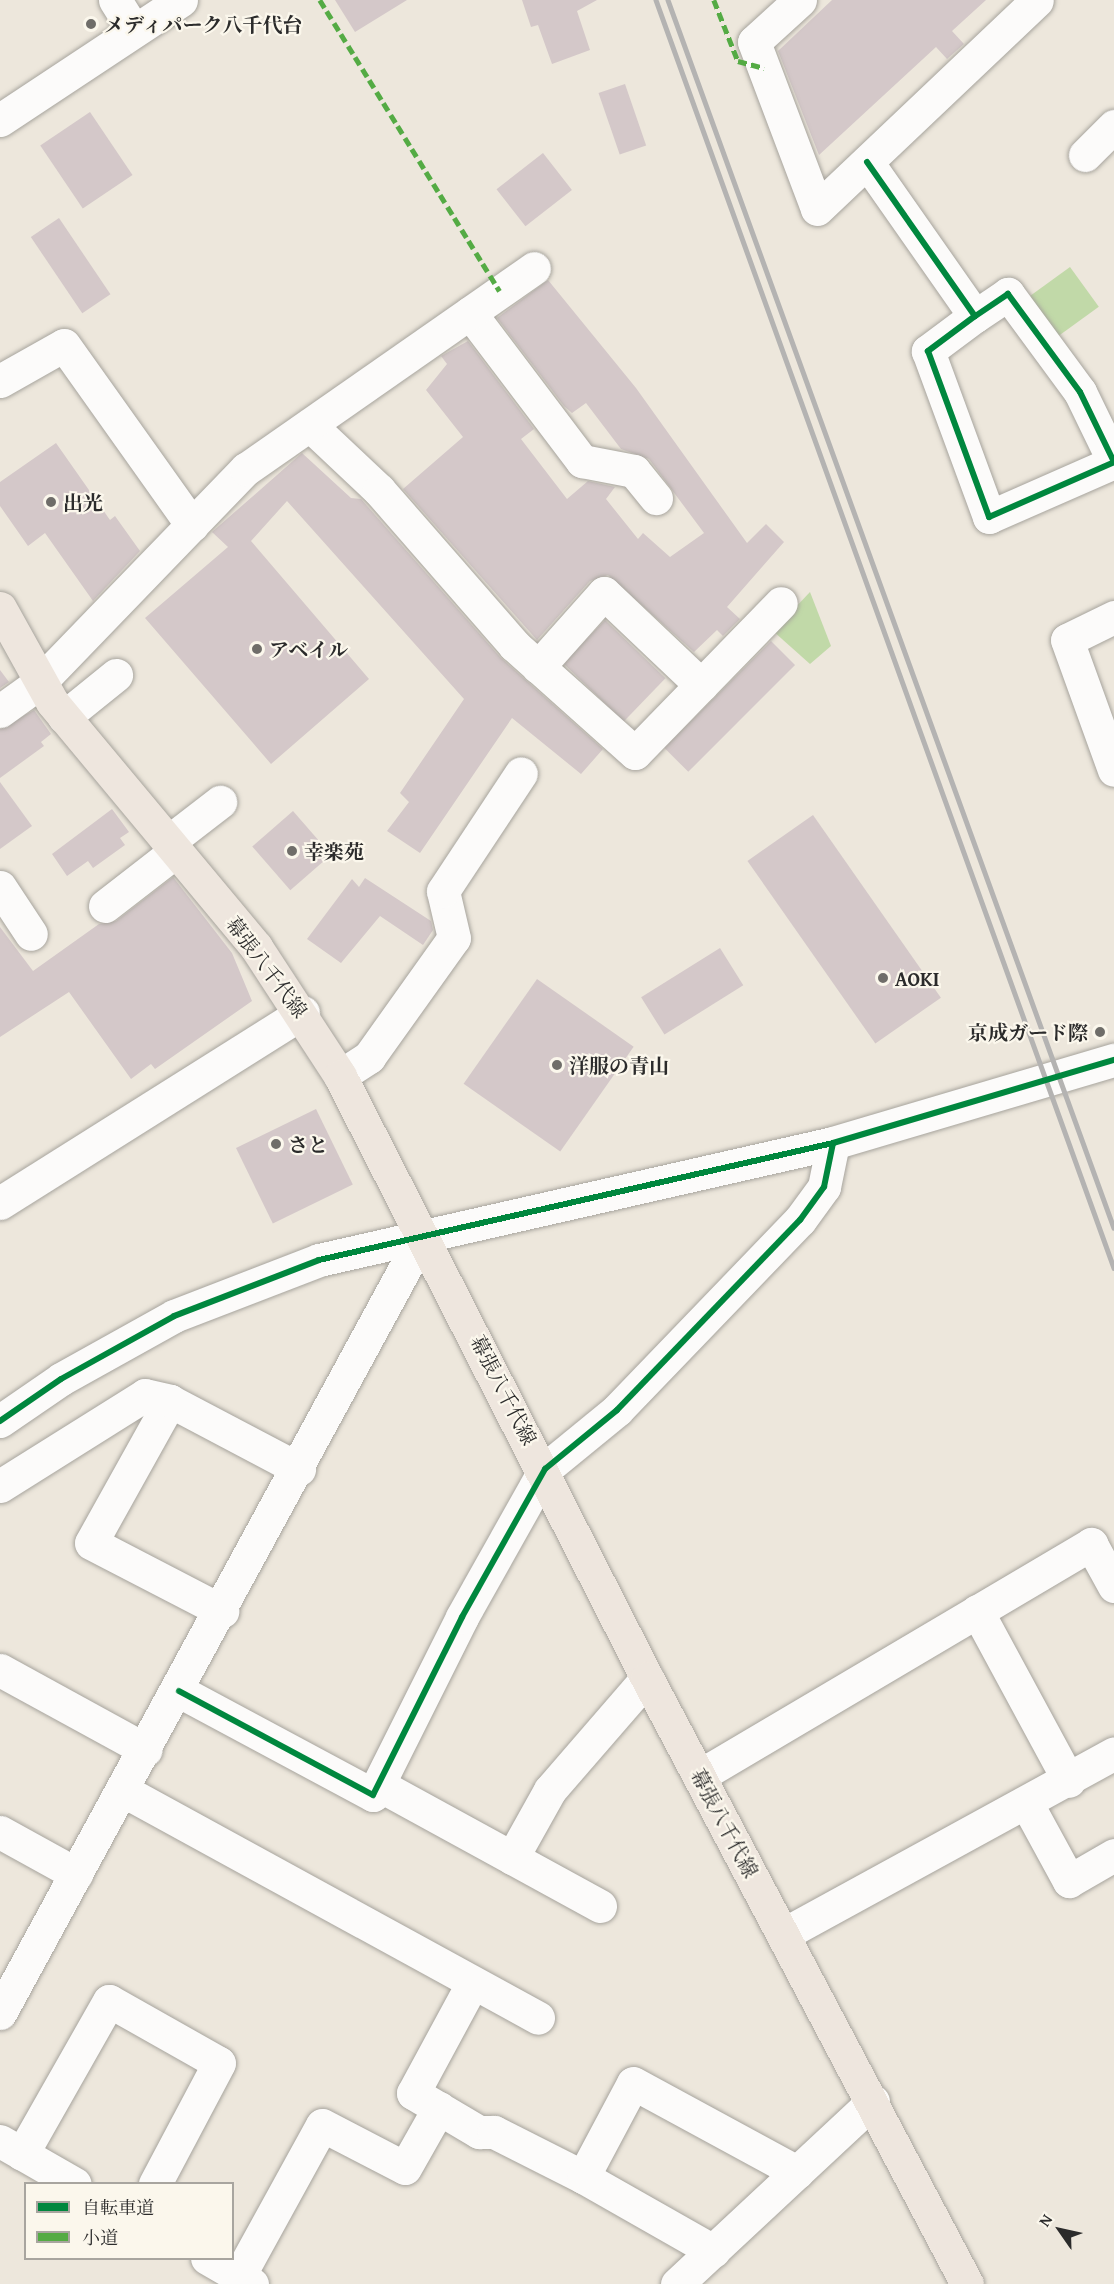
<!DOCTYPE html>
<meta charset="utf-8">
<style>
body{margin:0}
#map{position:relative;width:1114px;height:2284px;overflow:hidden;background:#ede7dc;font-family:"Gentium Book Plus","Noto Serif JP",serif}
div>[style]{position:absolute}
.green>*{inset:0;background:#c1d9a8;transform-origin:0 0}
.building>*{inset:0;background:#d4c8c9;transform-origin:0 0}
.roads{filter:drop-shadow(0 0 2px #a7a49d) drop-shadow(0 0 2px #a7a49d)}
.minor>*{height:33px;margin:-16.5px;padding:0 16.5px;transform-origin:16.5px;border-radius:16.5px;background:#fcfbfa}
.major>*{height:33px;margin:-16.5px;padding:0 16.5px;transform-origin:16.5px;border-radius:16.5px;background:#eee6de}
.rail>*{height:4.5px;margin:-2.25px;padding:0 2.25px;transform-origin:2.25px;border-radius:2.25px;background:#b4b3b2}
.quiet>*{height:4.5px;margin-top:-2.25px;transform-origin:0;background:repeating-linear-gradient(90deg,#54ab44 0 9px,transparent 0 13.5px)}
.cycleway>*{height:6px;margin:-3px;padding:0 3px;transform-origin:3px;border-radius:3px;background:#00873e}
.dots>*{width:16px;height:16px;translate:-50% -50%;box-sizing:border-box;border:3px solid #fbf7ec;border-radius:50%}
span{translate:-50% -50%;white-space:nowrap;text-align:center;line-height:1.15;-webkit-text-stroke:4.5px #fbf7ec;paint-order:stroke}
.poi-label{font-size:20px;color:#2b2b2b;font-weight:700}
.left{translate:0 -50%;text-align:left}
.right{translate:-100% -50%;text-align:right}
.street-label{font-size:20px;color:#2b2b2b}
.legend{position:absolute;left:24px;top:2182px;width:210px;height:78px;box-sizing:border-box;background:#fbf7ec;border:2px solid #a8a59f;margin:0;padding:8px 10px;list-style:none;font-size:18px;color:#2b2b2b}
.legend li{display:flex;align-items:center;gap:12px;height:30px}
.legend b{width:30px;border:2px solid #a8a59f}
.north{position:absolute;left:1030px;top:2200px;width:60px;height:60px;-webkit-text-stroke:4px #fbf7ec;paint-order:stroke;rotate:304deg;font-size:16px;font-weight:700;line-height:24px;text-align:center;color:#2b2b2b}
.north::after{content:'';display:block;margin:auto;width:21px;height:27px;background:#2b2b2b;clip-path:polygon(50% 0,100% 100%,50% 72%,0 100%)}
</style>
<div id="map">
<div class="green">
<i style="left:1070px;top:267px;width:49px;height:52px;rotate:54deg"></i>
<i style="clip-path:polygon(810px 592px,831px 646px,810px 664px,773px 631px)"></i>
</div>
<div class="building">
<i style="clip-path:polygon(335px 0,407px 0,355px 32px)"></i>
<i style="clip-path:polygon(522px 0,597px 0,577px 11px,590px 50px,552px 64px,538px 25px,531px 27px)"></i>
<i style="clip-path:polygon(832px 0,986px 0,952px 31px,964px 44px,947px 59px,936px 47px,819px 155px,778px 51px)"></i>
<i style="left:625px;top:84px;width:65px;height:28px;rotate:71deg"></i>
<i style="left:90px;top:112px;width:76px;height:60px;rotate:56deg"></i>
<i style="left:543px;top:153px;width:47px;height:59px;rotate:52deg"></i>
<i style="left:59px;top:218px;width:92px;height:34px;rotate:56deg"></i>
<i style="clip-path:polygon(548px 280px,636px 388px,747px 543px,766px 524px,784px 542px,727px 607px,740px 619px,723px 636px,717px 630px,694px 652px,608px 575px,590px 581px,537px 640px,403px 489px,463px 437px,426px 390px,447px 364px,441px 356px,468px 341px,534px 429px,521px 439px,567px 499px,588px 481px,615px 487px,606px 499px,638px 539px,643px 533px,670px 557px,704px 533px,649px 459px,621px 449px,586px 403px,572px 413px,564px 406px,497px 318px)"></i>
<i style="clip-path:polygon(56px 443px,110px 520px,115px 516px,140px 551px,93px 601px,45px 533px,28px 546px,0 506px,0 482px)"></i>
<i style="clip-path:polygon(302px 453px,351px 498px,361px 499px,500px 657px,603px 749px,581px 774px,512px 718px,420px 853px,387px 831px,409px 802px,400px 793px,464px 699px,287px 501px,251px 541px,369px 679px,271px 764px,145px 618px,228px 547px,212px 532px)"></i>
<i style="left:605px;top:620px;width:84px;height:60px;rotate:44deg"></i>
<i style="left:771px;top:641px;width:34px;height:151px;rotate:45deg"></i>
<i style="clip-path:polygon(0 670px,9px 682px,0 688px)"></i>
<i style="clip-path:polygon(34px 710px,51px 734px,41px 742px,44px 746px,0 778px,0 729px)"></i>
<i style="clip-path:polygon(0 782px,32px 826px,0 849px)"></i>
<i style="clip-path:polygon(112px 809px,129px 832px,120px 838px,125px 845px,93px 868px,88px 861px,67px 876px,52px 854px)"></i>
<i style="left:293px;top:811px;width:58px;height:54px;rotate:49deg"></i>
<i style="left:813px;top:815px;width:223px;height:80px;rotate:55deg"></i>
<i style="clip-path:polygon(173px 877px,232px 953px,252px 1001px,155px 1069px,151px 1064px,131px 1079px,69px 992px,0 1037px,0 927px,33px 971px,99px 924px,116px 921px)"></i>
<i style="clip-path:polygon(365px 878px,431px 921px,433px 930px,423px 945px,380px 916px,341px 963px,307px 939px,352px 879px,359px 887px)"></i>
<i style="left:720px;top:948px;width:44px;height:93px;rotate:58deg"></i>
<i style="left:537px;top:979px;width:118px;height:128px;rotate:35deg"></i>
<i style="left:316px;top:1109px;width:84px;height:89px;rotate:64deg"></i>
</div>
<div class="roads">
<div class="minor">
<i style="left:115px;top:0;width:36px;rotate:58deg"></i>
<i style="left:800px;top:0;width:62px;rotate:137.6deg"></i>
<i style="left:754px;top:42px;width:178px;rotate:69.3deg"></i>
<i style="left:817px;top:209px;width:303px;rotate:-43.5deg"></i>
<i style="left:0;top:120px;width:217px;rotate:-33.5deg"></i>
<i style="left:1085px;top:155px;width:41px;rotate:-45deg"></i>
<i style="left:867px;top:162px;width:188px;rotate:55deg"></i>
<i style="left:975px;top:316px;width:59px;rotate:143.3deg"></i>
<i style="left:928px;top:351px;width:177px;rotate:69.8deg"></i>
<i style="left:989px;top:517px;width:137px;rotate:-23.7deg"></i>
<i style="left:1114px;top:462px;width:78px;rotate:-115.9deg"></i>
<i style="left:1080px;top:392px;width:122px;rotate:-126.3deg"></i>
<i style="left:1008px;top:294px;width:40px;rotate:146deg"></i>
<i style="left:470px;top:313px;width:186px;rotate:52.9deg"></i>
<i style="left:582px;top:461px;width:53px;rotate:10.9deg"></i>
<i style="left:634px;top:471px;width:35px;rotate:51deg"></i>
<i style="left:0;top:381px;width:73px;rotate:-29.4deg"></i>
<i style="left:64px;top:345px;width:221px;rotate:54.6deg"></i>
<i style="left:310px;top:425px;width:95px;rotate:43.3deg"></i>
<i style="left:379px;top:490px;width:206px;rotate:48.9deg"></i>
<i style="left:514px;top:645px;width:162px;rotate:41.8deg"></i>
<i style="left:635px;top:753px;width:209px;rotate:-45.8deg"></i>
<i style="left:1114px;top:617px;width:52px;rotate:153.9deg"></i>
<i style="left:1067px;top:640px;width:138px;rotate:70.1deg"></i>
<i style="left:538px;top:667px;width:99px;rotate:-48.3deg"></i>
<i style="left:604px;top:593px;width:134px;rotate:43.5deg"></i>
<i style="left:0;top:711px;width:48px;rotate:-35.7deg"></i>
<i style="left:39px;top:683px;width:298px;rotate:-46deg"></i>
<i style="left:246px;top:469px;width:351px;rotate:-34.9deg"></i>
<i style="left:64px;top:717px;width:67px;rotate:-38.9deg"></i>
<i style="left:168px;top:842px;width:66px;rotate:-37.6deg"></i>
<i style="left:0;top:887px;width:56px;rotate:56.6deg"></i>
<i style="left:105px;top:906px;width:90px;rotate:-37.8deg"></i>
<i style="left:340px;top:1076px;width:35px;rotate:-33deg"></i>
<i style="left:369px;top:1057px;width:146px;rotate:-54.5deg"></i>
<i style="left:454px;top:938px;width:48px;rotate:-103.2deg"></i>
<i style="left:443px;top:891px;width:141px;rotate:-56.5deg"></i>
<i style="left:0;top:1203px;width:358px;rotate:-32.2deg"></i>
<i style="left:170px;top:1401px;width:162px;rotate:119.1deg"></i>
<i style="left:91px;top:1543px;width:148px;rotate:27.4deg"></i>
<i style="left:0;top:1421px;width:74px;rotate:-34.5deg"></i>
<i style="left:61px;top:1379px;width:129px;rotate:-29.1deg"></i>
<i style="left:174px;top:1316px;width:155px;rotate:-21.1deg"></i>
<i style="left:319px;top:1260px;width:527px;rotate:-12.82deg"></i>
<i style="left:833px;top:1143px;width:293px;rotate:-16.5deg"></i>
<i style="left:0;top:1486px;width:171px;rotate:-32.1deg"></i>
<i style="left:145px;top:1395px;width:26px;rotate:13deg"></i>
<i style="left:170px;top:1401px;width:146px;rotate:27.8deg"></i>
<i style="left:977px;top:1611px;width:193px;rotate:61.6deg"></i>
<i style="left:0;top:1670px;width:166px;rotate:28.7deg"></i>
<i style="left:179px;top:1691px;width:220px;rotate:28.2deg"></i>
<i style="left:373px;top:1795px;width:199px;rotate:-63.4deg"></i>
<i style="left:462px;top:1617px;width:170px;rotate:-60.7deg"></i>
<i style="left:545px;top:1469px;width:93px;rotate:-39.3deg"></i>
<i style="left:617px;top:1410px;width:264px;rotate:-46.1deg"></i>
<i style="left:800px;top:1220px;width:41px;rotate:-54deg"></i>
<i style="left:824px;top:1187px;width:45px;rotate:-78.4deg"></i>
<i style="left:699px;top:1776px;width:456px;rotate:-30.6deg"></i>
<i style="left:1091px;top:1544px;width:48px;rotate:61.3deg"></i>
<i style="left:379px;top:1785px;width:252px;rotate:28.7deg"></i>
<i style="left:124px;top:1791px;width:472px;rotate:28.7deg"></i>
<i style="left:1027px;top:1804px;width:88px;rotate:61.4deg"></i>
<i style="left:1069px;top:1881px;width:52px;rotate:-30deg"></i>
<i style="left:0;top:1832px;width:87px;rotate:28.9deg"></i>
<i style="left:512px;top:1858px;width:78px;rotate:-60.8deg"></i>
<i style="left:550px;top:1790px;width:148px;rotate:-49.1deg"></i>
<i style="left:784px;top:1934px;width:376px;rotate:-28.7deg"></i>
<i style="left:472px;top:1984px;width:124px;rotate:118.4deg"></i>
<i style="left:413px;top:2093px;width:77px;rotate:30.6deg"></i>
<i style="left:479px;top:2132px;width:15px"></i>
<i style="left:494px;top:2132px;width:100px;rotate:26.8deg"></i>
<i style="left:583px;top:2177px;width:150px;rotate:29.6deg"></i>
<i style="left:0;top:2013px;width:886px;rotate:-61.47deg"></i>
<i style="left:0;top:2141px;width:86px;rotate:29.8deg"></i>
<i style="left:22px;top:2154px;width:176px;rotate:-60.4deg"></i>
<i style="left:109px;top:2001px;width:126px;rotate:29.4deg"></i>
<i style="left:219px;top:2063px;width:137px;rotate:117.9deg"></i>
<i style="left:583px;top:2177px;width:106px;rotate:-62deg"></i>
<i style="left:633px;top:2083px;width:187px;rotate:28.5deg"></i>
<i style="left:207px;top:2258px;width:52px;rotate:30deg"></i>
<i style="left:239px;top:2276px;width:172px;rotate:-61.2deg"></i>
<i style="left:322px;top:2125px;width:93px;rotate:27.4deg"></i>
<i style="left:405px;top:2168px;width:69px;rotate:-60.5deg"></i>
<i style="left:677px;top:2284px;width:268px;rotate:-43deg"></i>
</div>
<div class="major">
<i style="left:0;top:608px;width:107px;rotate:61deg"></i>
<i style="left:52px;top:702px;width:319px;rotate:50.2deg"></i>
<i style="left:256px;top:947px;width:154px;rotate:56.9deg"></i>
<i style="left:340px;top:1076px;width:676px;rotate:62.98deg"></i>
<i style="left:647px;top:1678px;width:685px;rotate:62.16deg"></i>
</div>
</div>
<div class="rail">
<i style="left:656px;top:0;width:1348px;rotate:70.14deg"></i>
<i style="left:668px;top:0;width:1306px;rotate:70.04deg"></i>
</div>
<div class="quiet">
<i style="left:320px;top:0;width:342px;rotate:58.3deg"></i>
<i style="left:714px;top:0;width:66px;rotate:68.5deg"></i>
<i style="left:738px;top:61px;width:27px;rotate:15deg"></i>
</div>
<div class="cycleway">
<i style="left:867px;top:162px;width:188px;rotate:55deg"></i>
<i style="left:975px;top:316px;width:59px;rotate:143.3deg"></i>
<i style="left:928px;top:351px;width:177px;rotate:69.8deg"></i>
<i style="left:989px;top:517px;width:137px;rotate:-23.7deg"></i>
<i style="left:1114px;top:462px;width:78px;rotate:-115.9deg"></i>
<i style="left:1080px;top:392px;width:122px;rotate:-126.3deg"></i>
<i style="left:1008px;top:294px;width:40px;rotate:146deg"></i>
<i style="left:0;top:1421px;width:74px;rotate:-34.5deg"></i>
<i style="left:61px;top:1379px;width:129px;rotate:-29.1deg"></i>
<i style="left:174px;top:1316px;width:155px;rotate:-21.1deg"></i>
<i style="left:319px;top:1260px;width:527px;rotate:-12.82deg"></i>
<i style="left:833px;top:1143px;width:293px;rotate:-16.5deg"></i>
<i style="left:179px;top:1691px;width:220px;rotate:28.2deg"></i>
<i style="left:373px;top:1795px;width:199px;rotate:-63.4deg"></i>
<i style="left:462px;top:1617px;width:170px;rotate:-60.7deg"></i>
<i style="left:545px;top:1469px;width:93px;rotate:-39.3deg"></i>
<i style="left:617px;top:1410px;width:264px;rotate:-46.1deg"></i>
<i style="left:800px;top:1220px;width:41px;rotate:-54deg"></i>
<i style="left:824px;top:1187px;width:45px;rotate:-78.4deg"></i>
</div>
<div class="dots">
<i style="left:91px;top:24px;background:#6f6d69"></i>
<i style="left:51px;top:502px;background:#6f6d69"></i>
<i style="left:257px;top:649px;background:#6f6d69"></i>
<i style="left:292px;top:851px;background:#6f6d69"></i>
<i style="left:883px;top:978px;background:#6f6d69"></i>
<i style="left:1100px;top:1032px;background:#6f6d69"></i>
<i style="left:557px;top:1065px;background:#6f6d69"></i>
<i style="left:276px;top:1144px;background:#6f6d69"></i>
</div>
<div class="poi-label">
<span class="left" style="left:104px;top:24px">メディパーク八千代台</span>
<span class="left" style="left:63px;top:502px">出光</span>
<span class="left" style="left:269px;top:649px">アベイル</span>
<span class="left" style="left:304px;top:851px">幸楽苑</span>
<span class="left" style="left:895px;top:978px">AOKI</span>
<span class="right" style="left:1088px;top:1032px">京成ガード際</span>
<span class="left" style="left:569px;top:1065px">洋服の青山</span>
<span class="left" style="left:288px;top:1144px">さと</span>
</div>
<div class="street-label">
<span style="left:267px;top:967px;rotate:53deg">幕張八千代線</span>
<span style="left:504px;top:1390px;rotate:63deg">幕張八千代線</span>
<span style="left:725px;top:1823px;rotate:62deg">幕張八千代線</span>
</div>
<ul class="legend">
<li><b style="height:8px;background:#00873e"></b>自転車道</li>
<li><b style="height:8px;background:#54ab44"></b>小道</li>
</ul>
<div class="north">N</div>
</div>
